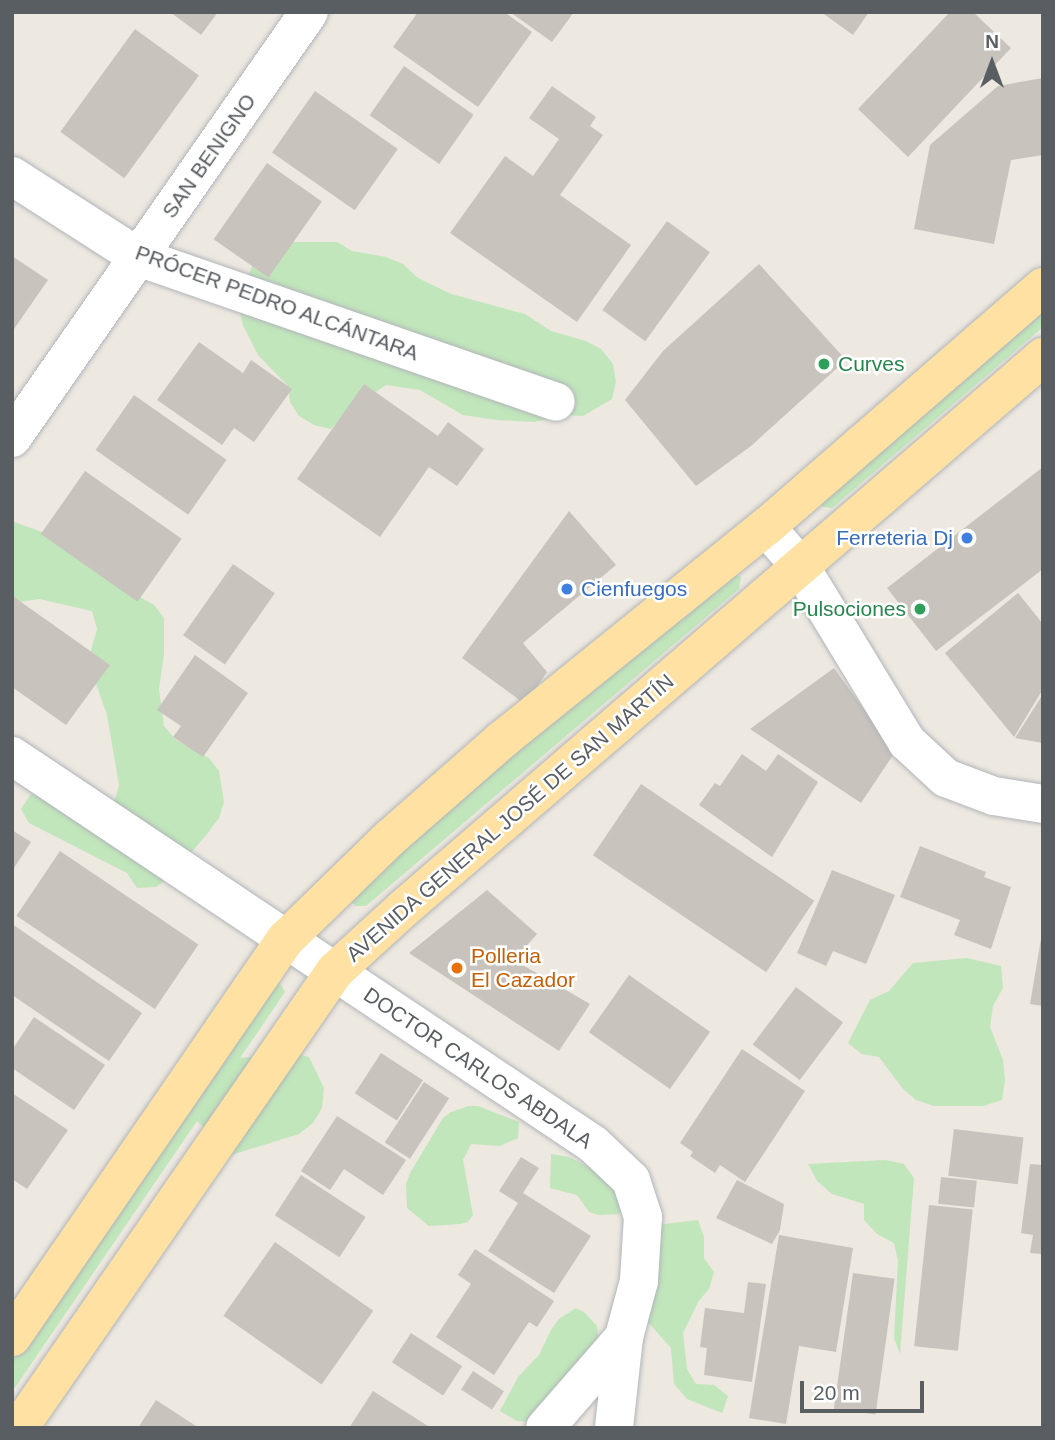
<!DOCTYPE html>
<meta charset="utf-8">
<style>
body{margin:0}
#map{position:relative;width:1055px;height:1440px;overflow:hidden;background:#ede8e0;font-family:Arial,sans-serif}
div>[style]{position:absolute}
.green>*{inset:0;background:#c1e6bb}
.building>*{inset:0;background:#c8c3bd;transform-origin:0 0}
.roads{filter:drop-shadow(0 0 2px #b1b5b9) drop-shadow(0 0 2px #b1b5b9)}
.minor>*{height:38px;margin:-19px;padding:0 19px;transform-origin:19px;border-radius:19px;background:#fff}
.primary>*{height:38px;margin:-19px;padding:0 19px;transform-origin:19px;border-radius:19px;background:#ffe2a3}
.dots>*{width:19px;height:19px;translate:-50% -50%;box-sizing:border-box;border:4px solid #fff;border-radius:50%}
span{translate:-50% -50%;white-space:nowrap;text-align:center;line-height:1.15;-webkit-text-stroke:5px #fff;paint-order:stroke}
.street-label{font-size:21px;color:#595e62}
.leisure-label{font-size:21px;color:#27864d}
.left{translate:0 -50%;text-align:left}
.right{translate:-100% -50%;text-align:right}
.shop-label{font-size:21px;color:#366cbe}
.food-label{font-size:21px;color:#c56008}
.frame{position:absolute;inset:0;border:14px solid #595e62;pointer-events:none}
.north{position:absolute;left:957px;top:28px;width:70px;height:70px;-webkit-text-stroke:5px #fff;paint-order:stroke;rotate:0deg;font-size:19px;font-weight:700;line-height:28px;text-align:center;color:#595e62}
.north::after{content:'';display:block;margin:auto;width:24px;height:32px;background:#595e62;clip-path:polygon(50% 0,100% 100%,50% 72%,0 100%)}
.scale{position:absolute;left:800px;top:1381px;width:124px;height:32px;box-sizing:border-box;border:4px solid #595e62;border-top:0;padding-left:9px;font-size:21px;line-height:24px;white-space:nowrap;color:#595e62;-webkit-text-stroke:5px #fff;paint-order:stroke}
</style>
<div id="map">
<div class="green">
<i style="clip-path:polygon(285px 242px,337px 242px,352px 251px,386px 257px,403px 264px,418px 278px,451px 294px,525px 314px,551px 331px,586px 341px,601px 349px,613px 364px,616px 382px,612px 399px,583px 416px,566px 415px,534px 422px,497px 420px,463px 415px,420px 390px,386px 385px,344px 414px,331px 429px,314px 425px,299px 416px,290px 402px,288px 386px,258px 355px,243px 325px,239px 309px,241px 292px,255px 260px)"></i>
<i style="clip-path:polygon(1043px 302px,1043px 327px,832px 508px,823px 507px,819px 502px)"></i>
<i style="clip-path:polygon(14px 522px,48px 534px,105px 577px,154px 605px,164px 618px,164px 654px,159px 689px,164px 726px,176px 740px,209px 758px,219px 771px,224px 802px,219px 818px,207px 834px,170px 877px,156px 887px,137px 888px,127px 873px,29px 823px,21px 809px,31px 794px,114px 802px,119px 785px,107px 715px,88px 661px,97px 629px,92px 611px,39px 599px,12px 603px)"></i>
<i style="clip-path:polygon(727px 571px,741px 577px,739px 589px,366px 906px,355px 906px,351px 901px,352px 891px)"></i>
<i style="clip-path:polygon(967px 958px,1001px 966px,1003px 988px,993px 1006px,990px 1027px,1003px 1060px,1005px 1080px,1002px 1100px,983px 1106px,934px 1106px,916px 1100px,903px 1089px,879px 1057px,862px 1054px,848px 1043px,870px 1000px,889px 991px,913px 963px)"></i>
<i style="clip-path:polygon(278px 980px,285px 992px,240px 1058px,291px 1053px,309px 1057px,324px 1088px,322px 1108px,313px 1123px,299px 1134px,231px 1155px,197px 1121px,12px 1392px,12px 1357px,267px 981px)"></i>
<i style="clip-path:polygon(469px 1106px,478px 1106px,519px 1122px,518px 1138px,500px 1146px,471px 1144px,463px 1160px,473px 1215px,468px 1222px,460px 1224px,429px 1226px,407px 1208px,406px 1184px,410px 1173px,443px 1118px,451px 1112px)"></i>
<i style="clip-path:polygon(551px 1154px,569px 1157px,609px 1177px,625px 1206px,619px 1214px,599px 1215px,589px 1212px,577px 1195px,550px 1188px)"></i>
<i style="clip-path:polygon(886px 1160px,904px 1164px,914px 1178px,900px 1354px,894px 1338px,898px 1261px,894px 1243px,877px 1234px,864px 1220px,864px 1204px,832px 1194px,817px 1181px,808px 1164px)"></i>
<i style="clip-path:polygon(698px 1220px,704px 1237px,704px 1258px,714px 1272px,709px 1289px,698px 1302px,683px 1333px,687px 1369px,696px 1384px,714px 1385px,728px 1396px,722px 1413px,687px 1399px,674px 1384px,671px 1348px,646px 1320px,650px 1235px,664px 1224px)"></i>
<i style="clip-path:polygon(576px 1308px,584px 1312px,597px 1326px,599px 1343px,535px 1422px,517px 1421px,500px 1411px,518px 1377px,539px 1355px,551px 1330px,559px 1319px)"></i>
</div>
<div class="building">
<i style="clip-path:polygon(170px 12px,218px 12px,201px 35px)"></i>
<i style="clip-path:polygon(418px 12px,504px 12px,532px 32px,478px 107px,393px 47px)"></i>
<i style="clip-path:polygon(510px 12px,574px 12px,552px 42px)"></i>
<i style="clip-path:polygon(821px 12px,869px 12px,853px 35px)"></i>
<i style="clip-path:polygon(950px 12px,973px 12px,1011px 48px,908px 157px,858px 109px)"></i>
<i style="left:135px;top:29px;width:79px;height:127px;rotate:36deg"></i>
<i style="left:404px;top:66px;width:85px;height:60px;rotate:35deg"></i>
<i style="clip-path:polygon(1043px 78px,1043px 155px,1011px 160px,994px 244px,914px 229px,930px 145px,998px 86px)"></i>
<i style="clip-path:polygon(552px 86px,596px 117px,590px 126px,603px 135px,560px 195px,631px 245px,577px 322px,450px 233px,505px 156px,533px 176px,559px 139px,529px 118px)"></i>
<i style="left:315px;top:91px;width:101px;height:75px;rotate:35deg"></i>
<i style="left:267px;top:163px;width:67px;height:93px;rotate:35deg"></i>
<i style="left:667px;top:221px;width:53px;height:110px;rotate:36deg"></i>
<i style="clip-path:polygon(12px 256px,48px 280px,14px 329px,12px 327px)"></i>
<i style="clip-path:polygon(759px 264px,846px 360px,751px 446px,696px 486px,625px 400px,663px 351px)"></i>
<i style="clip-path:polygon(199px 342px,243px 373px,251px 360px,292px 389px,254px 442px,234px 428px,222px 445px,157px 400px)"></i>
<i style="clip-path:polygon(364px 384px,438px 436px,448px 422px,484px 449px,457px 486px,429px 467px,380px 537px,297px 479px)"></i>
<i style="left:134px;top:395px;width:113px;height:67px;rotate:35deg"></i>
<i style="clip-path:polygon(1043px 467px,1043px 569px,936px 651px,887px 588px)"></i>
<i style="left:85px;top:471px;width:118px;height:77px;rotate:35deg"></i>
<i style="clip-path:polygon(569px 511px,616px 565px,523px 643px,547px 672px,525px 704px,462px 658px)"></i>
<i style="left:233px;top:564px;width:51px;height:87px;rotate:35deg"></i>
<i style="clip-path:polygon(1018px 593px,1043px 624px,1043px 689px,1014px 737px,945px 653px)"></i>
<i style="clip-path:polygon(14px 597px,110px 665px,66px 725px,12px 687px)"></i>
<i style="clip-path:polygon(195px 655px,248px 693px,203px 757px,173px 737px,181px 726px,157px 710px)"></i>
<i style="clip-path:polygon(834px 668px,895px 752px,861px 803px,750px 729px)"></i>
<i style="clip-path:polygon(1043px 694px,1043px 743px,1015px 738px)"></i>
<i style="clip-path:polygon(742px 754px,766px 771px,778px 754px,818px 782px,772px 857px,699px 805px,715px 783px,720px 786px)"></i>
<i style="left:641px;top:784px;width:209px;height:86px;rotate:34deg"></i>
<i style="clip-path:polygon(12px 830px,31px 842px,12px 871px)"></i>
<i style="clip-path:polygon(920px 846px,986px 872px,984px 877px,1011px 887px,991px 949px,954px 935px,960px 920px,900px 897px)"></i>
<i style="left:60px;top:851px;width:167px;height:78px;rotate:34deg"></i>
<i style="clip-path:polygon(832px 870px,895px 895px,866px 964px,833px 951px,826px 966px,797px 953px)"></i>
<i style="clip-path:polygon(487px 890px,537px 934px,514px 960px,590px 1004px,559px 1051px,409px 953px)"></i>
<i style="clip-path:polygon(12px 924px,142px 1013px,109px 1061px,12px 995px)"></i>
<i style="clip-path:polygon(1041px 939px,1043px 939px,1043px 1006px,1030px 1004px)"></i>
<i style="left:629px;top:975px;width:99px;height:70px;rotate:35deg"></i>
<i style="left:796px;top:987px;width:59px;height:72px;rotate:37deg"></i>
<i style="clip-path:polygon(34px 1017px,105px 1065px,74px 1110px,12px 1068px,12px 1050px)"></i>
<i style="clip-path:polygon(742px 1049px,805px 1091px,745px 1182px,720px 1165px,715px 1173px,690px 1156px,693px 1152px,680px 1143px)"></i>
<i style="left:381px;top:1053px;width:50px;height:48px;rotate:33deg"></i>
<i style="left:424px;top:1082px;width:30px;height:72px;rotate:33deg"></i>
<i style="clip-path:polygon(12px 1093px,68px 1130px,27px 1189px,12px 1179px)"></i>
<i style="clip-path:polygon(337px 1116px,406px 1160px,383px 1195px,344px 1169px,330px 1190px,301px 1171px)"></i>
<i style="left:954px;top:1129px;width:70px;height:47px;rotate:7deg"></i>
<i style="clip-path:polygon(521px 1157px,539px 1168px,523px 1193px,591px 1236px,554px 1293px,488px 1251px,518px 1203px,499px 1191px)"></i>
<i style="clip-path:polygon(1030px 1164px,1043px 1165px,1043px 1254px,1030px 1253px,1033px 1235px,1021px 1233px)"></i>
<i style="left:301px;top:1175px;width:77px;height:48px;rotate:33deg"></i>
<i style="left:941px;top:1177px;width:36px;height:27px;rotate:6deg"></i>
<i style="clip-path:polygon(737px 1180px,784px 1204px,780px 1230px,772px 1244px,716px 1218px)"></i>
<i style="left:929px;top:1205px;width:44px;height:142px;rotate:6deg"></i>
<i style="clip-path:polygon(779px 1235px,853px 1248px,836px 1352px,799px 1346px,786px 1424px,749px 1418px)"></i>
<i style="left:275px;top:1242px;width:120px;height:90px;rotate:35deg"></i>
<i style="clip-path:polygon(475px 1249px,554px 1301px,537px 1327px,529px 1322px,494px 1375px,436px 1337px,471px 1284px,458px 1275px)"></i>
<i style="left:853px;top:1273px;width:42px;height:137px;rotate:8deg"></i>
<i style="clip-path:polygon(748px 1282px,766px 1284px,752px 1382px,704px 1375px,707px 1348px,700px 1347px,705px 1308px,744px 1313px)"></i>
<i style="left:411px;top:1333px;width:61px;height:35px;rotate:33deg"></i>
<i style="left:473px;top:1371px;width:37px;height:22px;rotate:33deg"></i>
<i style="clip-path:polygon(373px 1391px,431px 1428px,349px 1428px)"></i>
<i style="clip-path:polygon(156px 1400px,199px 1428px,138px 1428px)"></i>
</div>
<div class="roads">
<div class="minor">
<i style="left:12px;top:176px;width:150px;rotate:32.7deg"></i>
<i style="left:138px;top:257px;width:442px;rotate:19.1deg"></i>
<i style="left:12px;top:438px;width:519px;rotate:-55.12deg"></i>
<i style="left:766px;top:527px;width:52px;rotate:48.9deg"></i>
<i style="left:800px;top:566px;width:206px;rotate:58.7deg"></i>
<i style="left:907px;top:742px;width:53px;rotate:42.7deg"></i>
<i style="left:946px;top:778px;width:51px;rotate:20.6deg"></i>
<i style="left:994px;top:796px;width:50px;rotate:9.3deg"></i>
<i style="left:12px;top:756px;width:699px;rotate:33.74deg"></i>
<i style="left:593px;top:1144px;width:52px;rotate:43.5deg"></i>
<i style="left:631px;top:1180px;width:39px;rotate:72deg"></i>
<i style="left:643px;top:1217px;width:64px;rotate:93.6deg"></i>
<i style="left:639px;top:1281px;width:58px;rotate:105deg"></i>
<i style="left:624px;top:1337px;width:92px;rotate:96.3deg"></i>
<i style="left:545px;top:1428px;width:121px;rotate:-49deg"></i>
</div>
<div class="primary">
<i style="left:12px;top:1337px;width:483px;rotate:-55.5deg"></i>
<i style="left:286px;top:939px;width:146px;rotate:-44.2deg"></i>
<i style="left:391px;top:837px;width:149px;rotate:-41.2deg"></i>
<i style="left:503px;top:739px;width:338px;rotate:-38.9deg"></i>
<i style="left:766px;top:527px;width:367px;rotate:-40.9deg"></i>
<i style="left:19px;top:1428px;width:556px;rotate:-55.34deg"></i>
<i style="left:335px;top:971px;width:93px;rotate:-42.4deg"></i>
<i style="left:404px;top:908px;width:844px;rotate:-40.77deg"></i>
</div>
</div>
<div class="dots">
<i style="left:824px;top:364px;background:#2e9e5b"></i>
<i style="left:967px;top:538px;background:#3f7fe0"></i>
<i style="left:567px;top:589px;background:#3f7fe0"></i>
<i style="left:920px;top:609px;background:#2e9e5b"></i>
<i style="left:457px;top:968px;background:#e8710a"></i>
</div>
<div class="street-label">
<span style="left:209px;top:156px;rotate:-55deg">SAN BENIGNO</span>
<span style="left:277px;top:303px;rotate:20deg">PRÓCER PEDRO ALCÁNTARA</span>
<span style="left:510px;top:818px;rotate:-41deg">AVENIDA GENERAL JOSÉ DE SAN MARTÍN</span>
<span style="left:478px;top:1068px;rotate:34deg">DOCTOR CARLOS ABDALA</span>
</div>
<div class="leisure-label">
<span class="left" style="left:838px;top:364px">Curves</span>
<span class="right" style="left:906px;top:609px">Pulsociones</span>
</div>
<div class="shop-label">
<span class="right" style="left:953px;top:538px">Ferreteria Dj</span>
<span class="left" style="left:581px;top:589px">Cienfuegos</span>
</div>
<div class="food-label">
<span class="left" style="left:471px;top:968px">Polleria<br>El Cazador</span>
</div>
<div class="frame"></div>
<div class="north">N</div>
<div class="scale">20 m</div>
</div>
